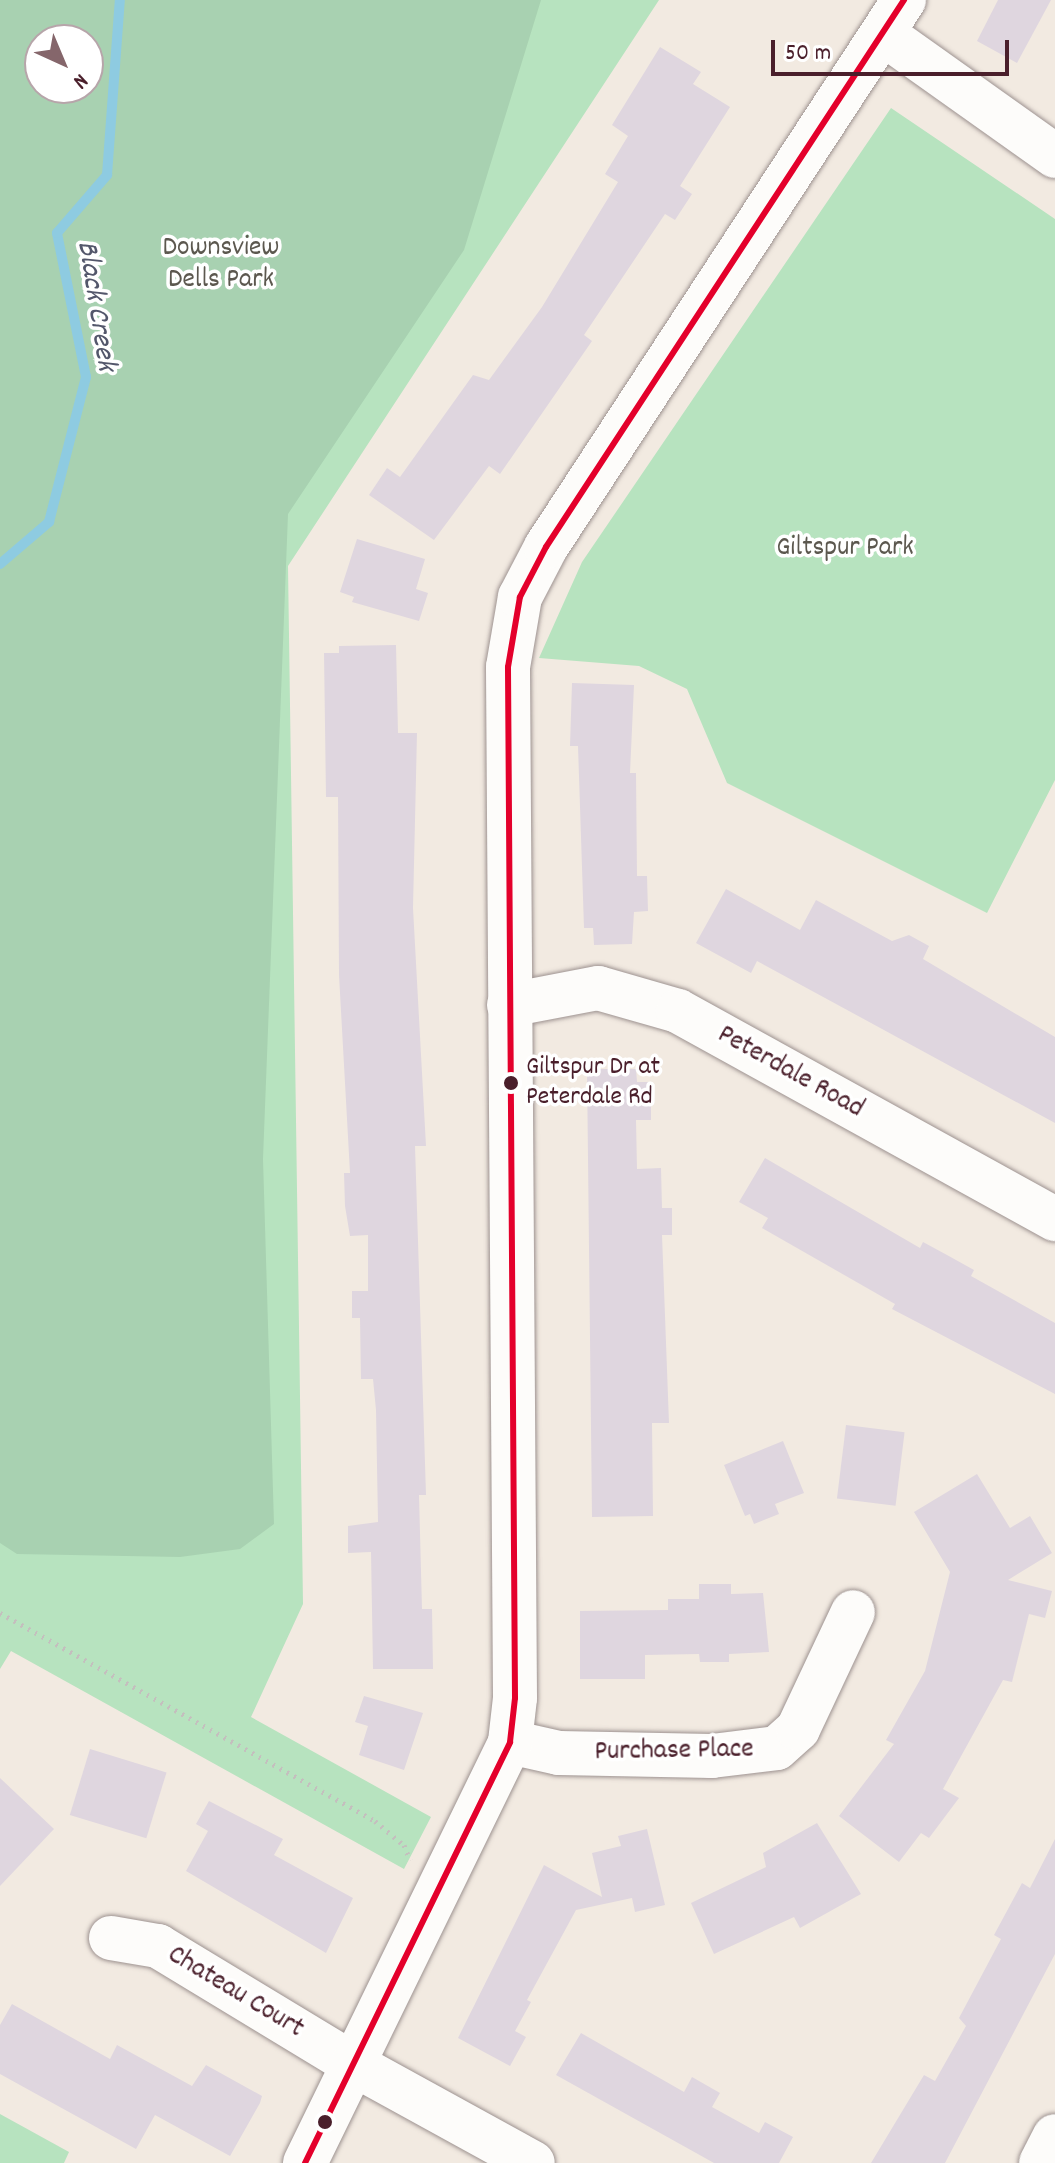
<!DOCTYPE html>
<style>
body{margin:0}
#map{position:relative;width:1055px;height:2163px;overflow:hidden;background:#f2eae1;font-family:Dekko,sans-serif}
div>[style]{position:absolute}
.green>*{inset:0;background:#b7e3bf}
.forest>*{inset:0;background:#a8d1b1}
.stream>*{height:10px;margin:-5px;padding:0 5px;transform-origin:5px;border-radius:5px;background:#8ecbe1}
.building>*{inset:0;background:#dfd6df;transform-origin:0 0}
.path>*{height:5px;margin-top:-2.5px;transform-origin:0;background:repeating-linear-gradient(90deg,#c4bfbe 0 2px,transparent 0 8px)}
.roads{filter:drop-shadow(0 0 2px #9d9290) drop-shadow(0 0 2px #9d9290)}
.minor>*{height:44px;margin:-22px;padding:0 22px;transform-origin:22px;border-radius:22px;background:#fdfcfa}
.bus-1>*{height:6px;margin:-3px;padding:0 3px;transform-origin:3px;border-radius:3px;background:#e4002b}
.dots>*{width:22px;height:22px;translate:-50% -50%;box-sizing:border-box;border:4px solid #fff;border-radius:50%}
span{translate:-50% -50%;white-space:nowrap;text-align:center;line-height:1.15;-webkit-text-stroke:7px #fff;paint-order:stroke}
.bus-label{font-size:26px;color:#4a1f2b}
.left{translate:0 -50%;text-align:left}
.park-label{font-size:28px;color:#5c584f}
.street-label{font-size:28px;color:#4a1f2b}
.water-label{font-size:30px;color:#53576b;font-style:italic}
.north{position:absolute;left:24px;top:24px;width:80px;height:80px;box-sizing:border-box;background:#fff;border:2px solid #b7a5aa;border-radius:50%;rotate:136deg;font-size:22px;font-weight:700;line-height:32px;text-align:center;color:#4a1f2b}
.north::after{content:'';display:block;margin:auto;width:28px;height:36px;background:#85666b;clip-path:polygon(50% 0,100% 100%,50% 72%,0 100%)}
.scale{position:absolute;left:771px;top:40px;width:238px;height:36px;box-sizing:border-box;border:4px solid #4a1f2b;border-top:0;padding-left:10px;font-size:24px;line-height:28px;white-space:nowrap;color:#4a1f2b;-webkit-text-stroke:6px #fff;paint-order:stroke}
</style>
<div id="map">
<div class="green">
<i style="clip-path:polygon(evenodd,0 0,659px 0,288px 566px,303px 1604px,251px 1717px,431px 1817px,404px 1869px,11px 1651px,0 1669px,0 0,40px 40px,88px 40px,88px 88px,40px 88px,40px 40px)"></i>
<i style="clip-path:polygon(891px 108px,1055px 219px,1055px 780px,987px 913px,727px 783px,687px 689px,639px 666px,539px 658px,582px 562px)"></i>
<i style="clip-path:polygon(0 2114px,69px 2152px,64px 2163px,0 2163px)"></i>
</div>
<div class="forest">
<i style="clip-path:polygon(evenodd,0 0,541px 0,464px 250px,288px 514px,263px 1159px,274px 1524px,240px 1549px,180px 1557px,17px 1554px,0 1543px,0 0,40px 40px,88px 40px,88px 88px,40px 88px,40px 40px)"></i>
</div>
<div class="stream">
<i style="left:0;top:564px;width:65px;rotate:-40.6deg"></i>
<i style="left:49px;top:522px;width:150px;rotate:-75.7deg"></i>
<i style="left:86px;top:377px;width:147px;rotate:-101.4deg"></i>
<i style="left:57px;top:233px;width:77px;rotate:-49.2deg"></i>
<i style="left:107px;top:175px;width:175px;rotate:-85.8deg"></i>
</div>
<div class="building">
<i style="clip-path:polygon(998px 0,1051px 0,1017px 63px,977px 41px)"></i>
<i style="clip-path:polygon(660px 47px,701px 72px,693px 84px,730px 107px,680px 186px,692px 194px,675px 220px,665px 214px,584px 335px,592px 341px,500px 474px,489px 466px,434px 540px,369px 495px,387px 468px,400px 477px,473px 375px,489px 380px,542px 307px,618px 182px,605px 174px,628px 136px,612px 125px)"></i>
<i style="clip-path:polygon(357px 539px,425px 559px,416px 589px,428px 593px,419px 621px,352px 602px,354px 597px,340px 592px)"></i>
<i style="clip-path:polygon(396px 645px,398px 733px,417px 733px,413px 908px,426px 1146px,415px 1146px,426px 1495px,419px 1495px,422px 1609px,432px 1609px,433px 1669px,373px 1669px,371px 1552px,348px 1553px,348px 1526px,378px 1522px,376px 1410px,373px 1379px,361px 1379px,360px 1318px,352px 1318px,352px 1291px,368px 1291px,368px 1235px,350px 1236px,345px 1206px,344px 1173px,350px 1173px,339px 975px,338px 797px,326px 797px,324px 653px,339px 653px,339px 646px)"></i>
<i style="clip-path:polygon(572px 683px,634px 685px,630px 773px,636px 773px,637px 876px,647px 876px,648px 911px,634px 912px,632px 944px,594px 945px,593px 928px,584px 928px,578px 746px,570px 746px)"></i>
<i style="clip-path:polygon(726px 889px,800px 930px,816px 900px,892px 941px,909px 935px,929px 946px,923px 959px,1055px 1037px,1055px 1123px,757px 961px,751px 973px,696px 943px)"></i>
<i style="clip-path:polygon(587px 1069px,636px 1069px,637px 1082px,651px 1082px,651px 1120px,636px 1120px,637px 1169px,661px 1168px,662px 1208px,672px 1208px,672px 1235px,662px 1235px,669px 1423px,652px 1423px,653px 1516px,592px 1517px)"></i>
<i style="clip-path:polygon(765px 1158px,920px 1248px,923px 1242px,947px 1255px,974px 1270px,971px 1276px,1055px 1323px,1055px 1394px,892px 1309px,895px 1304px,762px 1228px,768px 1218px,739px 1202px)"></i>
<i style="left:846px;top:1425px;width:59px;height:74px;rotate:7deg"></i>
<i style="clip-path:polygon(783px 1441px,804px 1493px,775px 1504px,779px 1514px,754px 1524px,750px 1514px,745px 1516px,724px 1465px)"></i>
<i style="clip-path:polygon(977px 1474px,1010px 1528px,1030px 1516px,1052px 1553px,1008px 1580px,1052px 1591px,1045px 1618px,1029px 1614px,1012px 1682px,1003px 1680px,943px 1789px,959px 1798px,929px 1838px,921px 1833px,899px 1862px,839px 1816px,894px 1744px,886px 1740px,925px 1671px,950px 1572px,914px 1512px)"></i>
<i style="clip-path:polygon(699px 1584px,731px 1584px,731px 1594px,763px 1593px,769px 1652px,729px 1654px,729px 1662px,700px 1662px,699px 1654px,645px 1655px,645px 1679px,580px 1679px,580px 1611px,668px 1610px,668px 1599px,699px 1599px)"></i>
<i style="clip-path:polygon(364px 1696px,423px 1713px,404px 1770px,359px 1755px,368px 1726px,355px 1722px)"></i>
<i style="left:90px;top:1749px;width:80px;height:69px;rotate:17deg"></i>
<i style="clip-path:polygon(0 1778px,54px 1829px,0 1886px)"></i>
<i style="clip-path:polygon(209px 1801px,283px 1839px,274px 1855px,353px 1898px,326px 1953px,186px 1871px,208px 1831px,196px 1824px)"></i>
<i style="clip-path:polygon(817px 1823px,861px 1894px,800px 1928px,794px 1917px,714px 1954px,691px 1903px,766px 1867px,763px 1853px)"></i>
<i style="clip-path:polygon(647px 1829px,665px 1905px,635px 1912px,632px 1898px,576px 1910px,527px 2000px,531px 2002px,515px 2031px,526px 2037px,510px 2066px,458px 2038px,544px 1865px,602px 1897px,592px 1853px,621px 1846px,618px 1836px)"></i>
<i style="clip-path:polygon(1055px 1839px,1055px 1954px,945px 2163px,871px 2163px,924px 2075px,935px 2081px,966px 2026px,959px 2018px,1001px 1939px,994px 1935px,1022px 1883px,1030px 1888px)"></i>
<i style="clip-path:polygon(12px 2004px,110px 2059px,117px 2045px,192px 2086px,206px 2065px,262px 2096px,260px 2103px,230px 2156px,155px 2115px,136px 2149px,0 2074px,0 2025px)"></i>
<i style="clip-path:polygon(581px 2033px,684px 2092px,692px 2077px,720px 2093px,712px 2107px,759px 2133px,765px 2122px,793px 2137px,779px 2163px,714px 2163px,556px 2075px)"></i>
</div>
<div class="path">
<i style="left:0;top:1613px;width:429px;rotate:29deg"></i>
<i style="left:375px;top:1821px;width:38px;rotate:40deg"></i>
<i style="left:404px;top:1845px;width:16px;rotate:68deg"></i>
</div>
<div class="roads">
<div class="minor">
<i style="left:885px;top:35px;width:209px;rotate:35.4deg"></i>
<i style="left:509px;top:1005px;width:91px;rotate:-10.8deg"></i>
<i style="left:598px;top:988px;width:83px;rotate:16deg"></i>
<i style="left:678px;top:1011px;width:431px;rotate:28.9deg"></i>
<i style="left:510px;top:1742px;width:50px;rotate:12.7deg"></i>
<i style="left:559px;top:1753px;width:153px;rotate:1.1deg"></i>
<i style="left:712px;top:1756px;width:65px;rotate:-7deg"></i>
<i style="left:777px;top:1748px;width:28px;rotate:-42deg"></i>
<i style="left:798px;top:1729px;width:129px;rotate:-64.8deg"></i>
<i style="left:111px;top:1938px;width:48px;rotate:9.7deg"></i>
<i style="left:158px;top:1946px;width:228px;rotate:31.2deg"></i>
<i style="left:353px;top:2064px;width:205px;rotate:28.8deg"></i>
<i style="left:305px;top:2163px;width:468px;rotate:-64deg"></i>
<i style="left:510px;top:1742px;width:44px;rotate:-83.5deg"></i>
<i style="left:515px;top:1698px;width:1031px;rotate:-90.39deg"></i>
<i style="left:508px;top:667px;width:71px;rotate:-80.3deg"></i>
<i style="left:520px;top:597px;width:56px;rotate:-62.5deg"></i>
<i style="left:546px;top:547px;width:654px;rotate:-56.8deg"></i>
<i style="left:1041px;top:2163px;width:30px;rotate:-63deg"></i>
</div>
</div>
<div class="bus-1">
<i style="left:305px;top:2163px;width:468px;rotate:-64deg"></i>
<i style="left:510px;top:1742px;width:44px;rotate:-83.5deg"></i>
<i style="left:515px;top:1698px;width:1031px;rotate:-90.39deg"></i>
<i style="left:508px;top:667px;width:71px;rotate:-80.3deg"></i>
<i style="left:520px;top:597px;width:56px;rotate:-62.5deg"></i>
<i style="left:546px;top:547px;width:654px;rotate:-56.8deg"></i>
</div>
<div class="dots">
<i style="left:511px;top:1083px;background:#4a1f2b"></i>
<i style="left:325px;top:2122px;background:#4a1f2b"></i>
</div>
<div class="bus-label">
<span class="left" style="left:526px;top:1083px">Giltspur Dr at<br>Peterdale Rd</span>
</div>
<div class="park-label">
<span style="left:221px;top:265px">Downsview<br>Dells Park</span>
<span style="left:845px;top:549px">Giltspur Park</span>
</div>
<div class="street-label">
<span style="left:790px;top:1073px;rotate:29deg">Peterdale Road</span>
<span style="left:674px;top:1752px;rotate:-1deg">Purchase Place</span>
<span style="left:235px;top:1993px;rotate:31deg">Chateau Court</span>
</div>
<div class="water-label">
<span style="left:94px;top:306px;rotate:81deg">Black Creek</span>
</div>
<div class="north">N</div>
<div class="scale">50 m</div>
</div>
